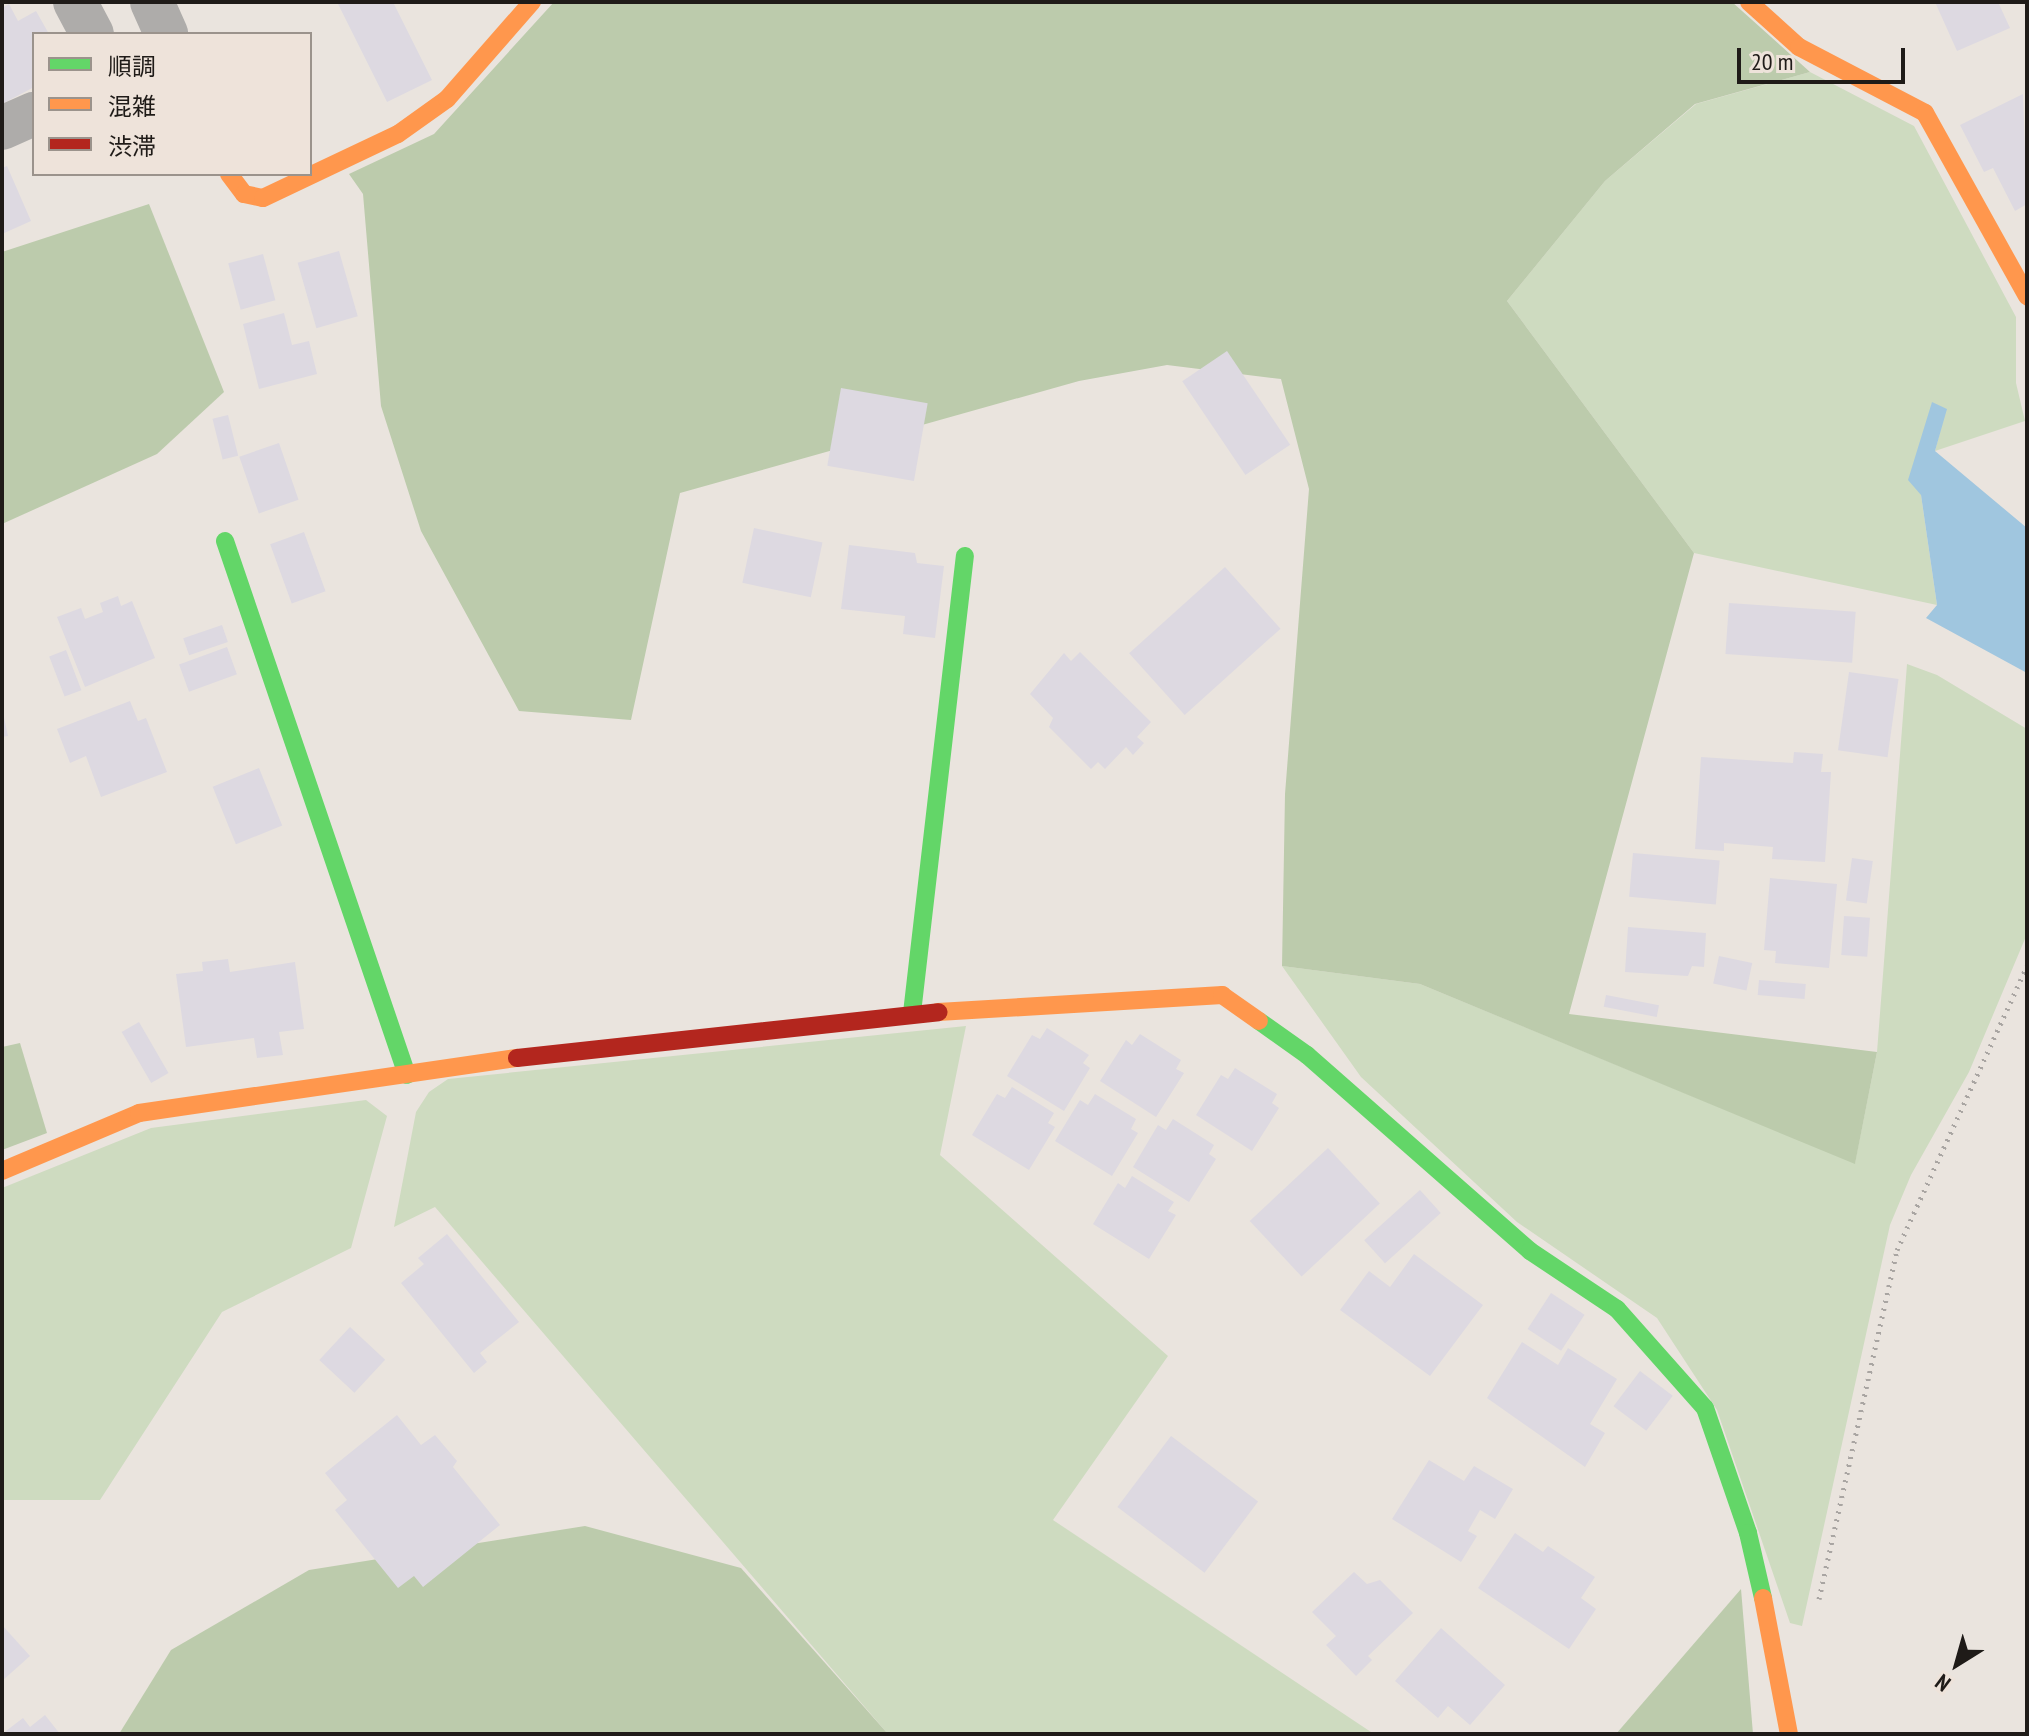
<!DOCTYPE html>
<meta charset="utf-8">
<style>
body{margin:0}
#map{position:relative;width:2029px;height:1736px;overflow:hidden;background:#eae4de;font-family:"PT Sans Narrow","Noto Sans JP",sans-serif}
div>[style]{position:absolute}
.green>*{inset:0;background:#cedbc0}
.forest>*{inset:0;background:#bccbac}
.water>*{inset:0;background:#a0c6df}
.building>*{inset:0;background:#ddd9e1;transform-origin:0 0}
.path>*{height:5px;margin-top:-2.5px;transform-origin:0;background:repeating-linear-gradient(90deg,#a9a5a2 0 2px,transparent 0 8px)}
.street>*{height:44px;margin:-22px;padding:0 22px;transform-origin:22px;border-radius:22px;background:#aeacaa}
.fast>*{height:18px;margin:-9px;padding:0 9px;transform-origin:9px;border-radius:9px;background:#63d668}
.slow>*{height:18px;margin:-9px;padding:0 9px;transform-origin:9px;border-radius:9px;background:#ff974d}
.jam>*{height:18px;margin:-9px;padding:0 9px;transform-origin:9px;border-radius:9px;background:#b3261e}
span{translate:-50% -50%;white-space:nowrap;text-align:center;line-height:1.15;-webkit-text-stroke:6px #eee3da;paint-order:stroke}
.frame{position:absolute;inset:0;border:4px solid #1f1b18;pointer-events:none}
.legend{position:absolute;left:32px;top:32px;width:280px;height:144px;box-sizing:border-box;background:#eee3da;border:2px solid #9b938c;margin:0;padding:10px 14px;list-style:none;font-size:24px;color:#1f1b18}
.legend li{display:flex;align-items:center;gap:16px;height:40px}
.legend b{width:40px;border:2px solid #9b938c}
.north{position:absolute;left:1917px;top:1624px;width:80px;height:80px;-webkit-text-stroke:6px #eee3da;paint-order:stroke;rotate:217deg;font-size:22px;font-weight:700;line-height:32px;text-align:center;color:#1f1b18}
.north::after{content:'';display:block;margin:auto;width:28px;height:36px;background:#1f1b18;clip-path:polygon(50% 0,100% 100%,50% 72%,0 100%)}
.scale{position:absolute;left:1737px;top:48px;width:168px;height:36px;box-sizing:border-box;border:4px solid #1f1b18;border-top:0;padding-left:10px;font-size:24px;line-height:28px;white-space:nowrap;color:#1f1b18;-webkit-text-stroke:6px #eee3da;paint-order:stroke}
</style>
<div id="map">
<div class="green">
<i style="clip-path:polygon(1810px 72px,1914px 126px,2016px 317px,2016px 383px,2025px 421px,1935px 451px,1946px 409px,1932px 403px,1921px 495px,1937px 605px,1694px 553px,1507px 301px,1605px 181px,1696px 104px)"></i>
<i style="clip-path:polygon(1907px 664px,1937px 675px,2027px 729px,2027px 934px,1969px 1072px,1911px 1175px,1890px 1225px,1802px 1626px,1790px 1623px,1717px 1410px,1657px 1318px,1517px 1222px,1361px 1077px,1282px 966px,1420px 984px,1855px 1163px,1877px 1052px)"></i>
<i style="clip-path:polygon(966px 1026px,940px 1155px,1168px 1356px,1053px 1520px,1374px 1734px,888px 1734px,435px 1207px,394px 1227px,416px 1112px,429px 1092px,448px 1079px)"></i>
<i style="clip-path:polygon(366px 1100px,387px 1116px,351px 1248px,222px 1312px,100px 1500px,2px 1500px,2px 1188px,151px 1128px)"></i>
</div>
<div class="forest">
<i style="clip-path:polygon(554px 2px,1732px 2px,1810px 72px,1695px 104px,1605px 181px,1507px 301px,1694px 553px,1569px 1014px,1877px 1052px,1855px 1164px,1420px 984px,1282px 966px,1285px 794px,1309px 489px,1281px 379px,1167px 365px,1079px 381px,680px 493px,631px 720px,519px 711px,421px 531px,381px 406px,363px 194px,349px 174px,434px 134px)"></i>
<i style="clip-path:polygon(149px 204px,224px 392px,157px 454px,2px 524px,2px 252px)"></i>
<i style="clip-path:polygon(20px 1043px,47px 1133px,2px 1150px,2px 1047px)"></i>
<i style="clip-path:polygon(585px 1526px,741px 1568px,888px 1734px,119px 1734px,171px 1650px,309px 1570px)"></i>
<i style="clip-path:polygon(1741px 1589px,1753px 1734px,1616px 1734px)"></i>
</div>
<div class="water">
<i style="clip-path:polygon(1932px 402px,1947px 409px,1935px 451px,2027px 528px,2027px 673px,1926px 618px,1937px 605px,1921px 495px,1908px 480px)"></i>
</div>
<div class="building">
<i style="clip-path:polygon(337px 2px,393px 2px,432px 80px,387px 102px)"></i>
<i style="clip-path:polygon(1935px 2px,1998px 2px,2010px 28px,1957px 51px)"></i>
<i style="clip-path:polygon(9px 4px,18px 21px,36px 11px,49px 34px,34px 34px,34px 87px,2px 104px,2px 8px)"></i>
<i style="clip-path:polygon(2023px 94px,2027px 204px,2015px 211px,1993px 168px,1984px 172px,1960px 125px)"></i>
<i style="clip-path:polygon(7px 166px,31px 221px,2px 234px,2px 168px)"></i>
<i style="left:339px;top:251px;width:68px;height:43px;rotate:74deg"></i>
<i style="left:263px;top:254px;width:48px;height:36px;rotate:75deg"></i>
<i style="clip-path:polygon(284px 313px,292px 345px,309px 341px,317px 374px,259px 389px,243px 324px)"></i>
<i style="left:1227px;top:351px;width:113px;height:54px;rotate:56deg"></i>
<i style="left:841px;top:388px;width:88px;height:79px;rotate:10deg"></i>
<i style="left:228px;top:415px;width:42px;height:16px;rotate:76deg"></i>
<i style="left:279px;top:443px;width:60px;height:42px;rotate:71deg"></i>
<i style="left:754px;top:528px;width:70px;height:56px;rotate:12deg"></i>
<i style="left:304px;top:532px;width:63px;height:36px;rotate:70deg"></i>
<i style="clip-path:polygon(849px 545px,915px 553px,917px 563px,944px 566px,935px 638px,903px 634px,905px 616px,841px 609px)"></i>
<i style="left:1225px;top:567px;width:83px;height:129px;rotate:48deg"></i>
<i style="clip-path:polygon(118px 596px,121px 606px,132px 601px,155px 658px,85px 687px,57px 617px,81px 608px,85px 619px,103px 612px,100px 603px)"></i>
<i style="left:1729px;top:603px;width:127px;height:51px;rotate:4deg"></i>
<i style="left:222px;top:625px;width:18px;height:41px;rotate:71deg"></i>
<i style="left:227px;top:647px;width:29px;height:51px;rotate:70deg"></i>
<i style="left:66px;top:650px;width:43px;height:18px;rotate:69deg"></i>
<i style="clip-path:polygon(1080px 652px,1151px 722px,1137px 737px,1144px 743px,1133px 755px,1126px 747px,1105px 769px,1098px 762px,1091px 769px,1049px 727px,1053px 718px,1030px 694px,1064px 653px,1071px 661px)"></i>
<i style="left:1849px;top:672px;width:50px;height:79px;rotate:8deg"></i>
<i style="clip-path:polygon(130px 701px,138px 721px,146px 718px,167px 772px,101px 797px,86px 756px,70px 763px,57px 729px)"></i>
<i style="clip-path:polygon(2px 708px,8px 736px,2px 737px)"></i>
<i style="clip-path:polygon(1794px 752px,1823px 754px,1821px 772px,1831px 772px,1825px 862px,1772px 859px,1773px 847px,1724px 843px,1724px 851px,1695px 849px,1701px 757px,1793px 763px)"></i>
<i style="left:259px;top:768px;width:62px;height:50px;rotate:68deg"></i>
<i style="left:1633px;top:853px;width:87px;height:44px;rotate:5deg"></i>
<i style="left:1852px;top:858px;width:21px;height:43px;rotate:8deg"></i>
<i style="clip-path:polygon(1770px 878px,1837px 884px,1829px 968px,1775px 963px,1776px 951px,1764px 950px)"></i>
<i style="left:1844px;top:916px;width:26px;height:39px;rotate:4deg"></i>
<i style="clip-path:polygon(1628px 927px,1706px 933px,1704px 967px,1692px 966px,1688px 976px,1625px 972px)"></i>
<i style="left:1719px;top:956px;width:34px;height:28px;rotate:12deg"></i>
<i style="clip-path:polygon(228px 959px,230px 972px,295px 962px,304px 1029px,279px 1032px,283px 1055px,257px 1058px,254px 1038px,186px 1047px,176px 974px,203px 971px,202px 962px)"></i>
<i style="left:1759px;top:980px;width:47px;height:15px;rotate:5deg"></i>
<i style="left:1606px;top:995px;width:54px;height:12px;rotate:11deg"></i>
<i style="left:139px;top:1022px;width:59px;height:20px;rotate:60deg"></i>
<i style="clip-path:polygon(1047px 1028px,1089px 1055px,1083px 1063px,1090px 1068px,1064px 1111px,1007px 1076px,1032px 1035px,1040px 1039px)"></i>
<i style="clip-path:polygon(1140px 1034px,1181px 1060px,1176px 1069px,1184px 1073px,1156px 1117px,1100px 1081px,1126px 1040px,1132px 1045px)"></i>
<i style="clip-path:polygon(1235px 1068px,1277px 1094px,1272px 1103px,1279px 1108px,1252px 1151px,1196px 1115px,1221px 1075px,1228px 1079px)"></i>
<i style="clip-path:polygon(1012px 1087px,1054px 1113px,1048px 1123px,1055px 1127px,1029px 1170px,972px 1135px,997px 1094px,1005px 1098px)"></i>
<i style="clip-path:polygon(1095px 1094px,1136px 1119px,1131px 1129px,1138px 1133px,1112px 1176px,1055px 1141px,1080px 1100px,1088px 1105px)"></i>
<i style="clip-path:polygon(1173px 1119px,1214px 1145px,1209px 1154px,1216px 1159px,1189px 1202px,1133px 1167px,1158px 1125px,1166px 1130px)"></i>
<i style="left:1328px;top:1148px;width:76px;height:107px;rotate:47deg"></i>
<i style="clip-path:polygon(1132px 1176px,1174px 1202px,1168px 1211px,1176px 1215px,1149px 1259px,1093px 1224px,1118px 1183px,1125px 1188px)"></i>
<i style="left:1420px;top:1190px;width:31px;height:75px;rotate:48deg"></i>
<i style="clip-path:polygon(447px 1234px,519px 1322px,480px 1353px,487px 1362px,474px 1373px,401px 1283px,424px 1264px,418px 1258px)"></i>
<i style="clip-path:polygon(1414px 1254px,1483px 1305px,1430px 1376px,1340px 1310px,1369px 1271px,1390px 1287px)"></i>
<i style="left:1551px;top:1293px;width:40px;height:43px;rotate:33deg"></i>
<i style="left:350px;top:1327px;width:48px;height:45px;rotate:43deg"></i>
<i style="clip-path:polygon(1522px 1342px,1558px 1365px,1568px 1348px,1617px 1379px,1590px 1424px,1605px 1433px,1585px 1467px,1487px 1398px)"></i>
<i style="left:1640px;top:1371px;width:41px;height:44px;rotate:37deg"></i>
<i style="clip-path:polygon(397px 1415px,421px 1445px,435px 1435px,457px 1461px,453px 1467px,500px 1525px,423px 1587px,414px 1576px,398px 1588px,335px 1510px,347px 1500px,325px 1473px)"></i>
<i style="left:1171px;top:1436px;width:109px;height:89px;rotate:37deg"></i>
<i style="clip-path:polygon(1429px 1460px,1464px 1481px,1474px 1466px,1513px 1489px,1495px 1519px,1480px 1510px,1468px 1531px,1477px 1536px,1461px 1562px,1392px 1519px)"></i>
<i style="clip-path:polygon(1515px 1533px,1543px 1552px,1548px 1546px,1595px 1577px,1581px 1598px,1596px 1609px,1569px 1649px,1478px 1588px)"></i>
<i style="clip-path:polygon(1354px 1572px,1367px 1584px,1380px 1580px,1413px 1613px,1368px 1656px,1372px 1660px,1356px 1676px,1326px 1645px,1336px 1636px,1312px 1612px)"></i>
<i style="clip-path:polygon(2px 1625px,30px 1656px,2px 1681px)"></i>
<i style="clip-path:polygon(1441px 1628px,1505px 1685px,1470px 1725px,1448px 1706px,1438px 1718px,1395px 1681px)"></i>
<i style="clip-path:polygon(45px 1715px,60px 1734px,2px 1734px,23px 1718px,30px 1727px)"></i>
</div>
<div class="path">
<i style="left:1819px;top:1599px;width:358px;rotate:-77.4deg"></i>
<i style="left:1897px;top:1250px;width:312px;rotate:-65.4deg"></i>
</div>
<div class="street">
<i style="left:75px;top:2px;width:36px;rotate:62deg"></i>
<i style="left:152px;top:2px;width:35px;rotate:66deg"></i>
<i style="left:2px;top:128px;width:35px;rotate:-24deg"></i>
</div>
<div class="fast">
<i style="left:225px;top:541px;width:564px;rotate:71.18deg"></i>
<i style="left:912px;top:1013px;width:460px;rotate:-83.4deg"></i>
<i style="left:1259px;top:1021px;width:59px;rotate:35.3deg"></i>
<i style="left:1307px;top:1055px;width:297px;rotate:41.3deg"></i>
<i style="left:1530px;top:1251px;width:105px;rotate:33.7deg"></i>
<i style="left:1617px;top:1309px;width:132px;rotate:48.4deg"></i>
<i style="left:1705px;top:1408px;width:132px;rotate:71deg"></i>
<i style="left:1748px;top:1533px;width:67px;rotate:77deg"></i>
</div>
<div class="slow">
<i style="left:1749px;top:2px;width:67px;rotate:42deg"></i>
<i style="left:1799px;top:47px;width:142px;rotate:27.6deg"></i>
<i style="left:1925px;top:113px;width:210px;rotate:60.9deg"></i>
<i style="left:229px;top:174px;width:25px;rotate:53deg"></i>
<i style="left:244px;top:194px;width:19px;rotate:12deg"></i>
<i style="left:263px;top:198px;width:149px;rotate:-25.4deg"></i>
<i style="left:398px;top:134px;width:60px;rotate:-35.5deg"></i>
<i style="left:447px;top:99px;width:129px;rotate:-48.8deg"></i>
<i style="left:938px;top:1012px;width:285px;rotate:-3.4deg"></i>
<i style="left:1222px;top:995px;width:45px;rotate:35.1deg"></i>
<i style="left:2px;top:1171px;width:149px;rotate:-22.9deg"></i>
<i style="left:139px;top:1113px;width:382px;rotate:-8.3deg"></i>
<i style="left:1763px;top:1598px;width:138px;rotate:79.2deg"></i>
</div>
<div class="jam">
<i style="left:517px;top:1058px;width:424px;rotate:-6.2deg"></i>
</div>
<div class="frame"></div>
<ul class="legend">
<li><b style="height:10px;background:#63d668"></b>順調</li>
<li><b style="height:10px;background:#ff974d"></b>混雑</li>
<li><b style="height:10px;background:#b3261e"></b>渋滞</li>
</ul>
<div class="north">N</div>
<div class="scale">20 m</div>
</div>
